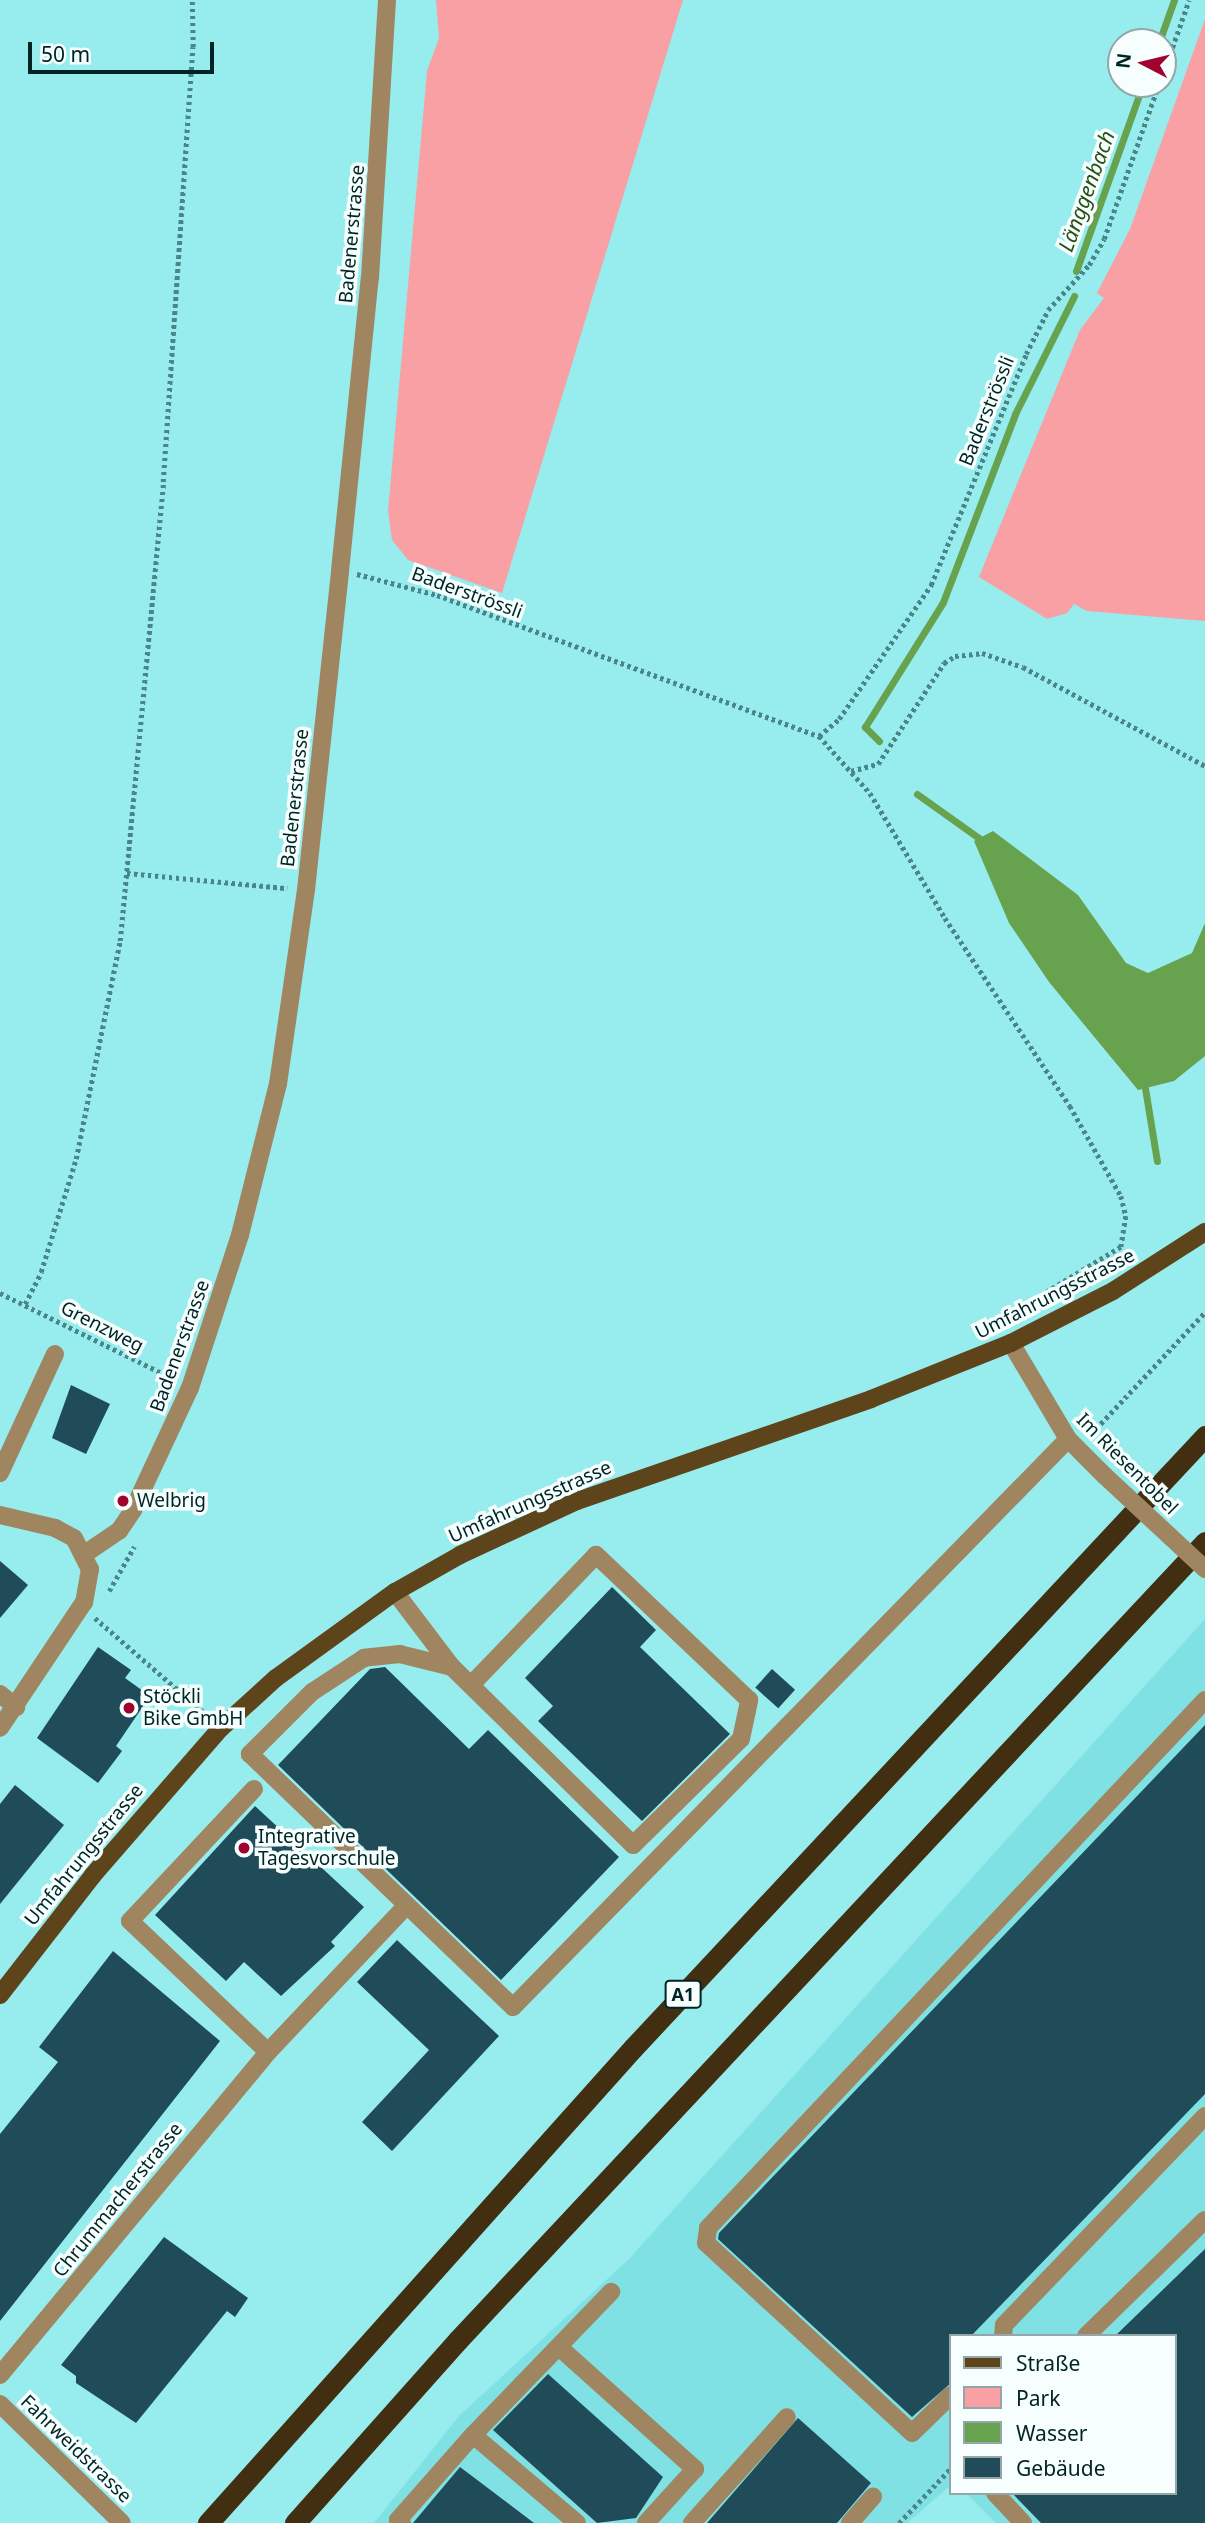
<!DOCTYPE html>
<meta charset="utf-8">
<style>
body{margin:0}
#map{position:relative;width:1205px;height:2523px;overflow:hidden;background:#97ecee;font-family:"Noto Sans",sans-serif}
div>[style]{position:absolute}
.built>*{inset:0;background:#7fe1e3}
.green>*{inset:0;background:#f8a0a3}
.water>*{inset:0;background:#67a34f}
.stream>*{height:7px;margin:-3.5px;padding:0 3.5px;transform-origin:3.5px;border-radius:3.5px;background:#67a34f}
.building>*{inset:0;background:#1f4c58;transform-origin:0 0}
.path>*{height:4.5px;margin-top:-2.25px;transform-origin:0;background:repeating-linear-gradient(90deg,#4a8687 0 3.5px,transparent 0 7px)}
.minor>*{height:18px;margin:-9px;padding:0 9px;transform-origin:9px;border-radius:9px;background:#9f8661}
.major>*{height:18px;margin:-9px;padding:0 9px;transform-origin:9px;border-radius:9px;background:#5e441a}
.highway>*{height:21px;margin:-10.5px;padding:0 10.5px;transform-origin:10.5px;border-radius:10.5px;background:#422f11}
.minor-bridge>*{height:18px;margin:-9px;padding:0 9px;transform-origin:9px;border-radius:9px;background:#9f8661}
.dots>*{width:19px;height:19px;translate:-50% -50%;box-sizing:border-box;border:4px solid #f6fefe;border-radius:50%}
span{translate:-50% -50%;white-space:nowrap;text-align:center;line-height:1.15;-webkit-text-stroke:7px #f6fefe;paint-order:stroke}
.shield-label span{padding:2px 5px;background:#f6fefe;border:2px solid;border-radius:5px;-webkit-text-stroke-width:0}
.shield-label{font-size:18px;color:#002324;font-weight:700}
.street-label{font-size:19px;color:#002324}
.poi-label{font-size:19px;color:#002324}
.left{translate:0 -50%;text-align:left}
.water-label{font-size:21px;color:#284f16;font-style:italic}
.legend{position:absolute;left:949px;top:2334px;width:228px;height:161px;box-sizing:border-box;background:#f6fefe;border:2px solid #94a6a7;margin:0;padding:9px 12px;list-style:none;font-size:21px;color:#002324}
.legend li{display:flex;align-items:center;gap:14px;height:35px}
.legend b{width:35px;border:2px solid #94a6a7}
.north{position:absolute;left:1107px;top:28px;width:70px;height:70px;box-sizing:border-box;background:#f6fefe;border:2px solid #94a6a7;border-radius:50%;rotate:277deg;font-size:19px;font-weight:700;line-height:28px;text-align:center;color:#002324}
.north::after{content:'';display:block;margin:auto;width:24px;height:32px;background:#a2022e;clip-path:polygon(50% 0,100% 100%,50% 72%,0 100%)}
.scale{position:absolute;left:28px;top:42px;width:186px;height:32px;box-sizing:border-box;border:4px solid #002324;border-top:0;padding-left:9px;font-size:21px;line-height:24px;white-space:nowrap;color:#002324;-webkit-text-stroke:5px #f6fefe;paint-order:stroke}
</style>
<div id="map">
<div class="built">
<i style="clip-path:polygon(1205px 1619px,1205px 2523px,996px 2523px,966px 2493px,1175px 2493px,1175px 2336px,951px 2336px,951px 2485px,907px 2523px,374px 2523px,459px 2416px,629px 2259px)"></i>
</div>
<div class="green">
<i style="clip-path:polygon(436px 0,683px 0,502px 593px,408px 560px,392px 540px,388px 511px,427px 71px,439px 38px)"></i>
<i style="clip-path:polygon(1205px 19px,1205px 621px,1087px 611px,1074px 604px,1067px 613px,1047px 619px,979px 577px,1080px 330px,1104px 298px,1097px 293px,1130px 229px)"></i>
</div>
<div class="water">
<i style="clip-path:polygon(993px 831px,1078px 895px,1126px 963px,1148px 973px,1192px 953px,1205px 923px,1205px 1056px,1174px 1081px,1138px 1090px,1049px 982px,1009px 923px,974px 841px)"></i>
</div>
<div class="stream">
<i style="left:1159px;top:42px;width:45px;rotate:-70.3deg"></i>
<i style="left:1076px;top:271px;width:199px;rotate:-70.3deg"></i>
<i style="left:879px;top:741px;width:20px;rotate:-135deg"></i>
<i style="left:865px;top:727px;width:147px;rotate:-58deg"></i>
<i style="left:943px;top:602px;width:201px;rotate:-69deg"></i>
<i style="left:1015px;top:414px;width:132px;rotate:-63.4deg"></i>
<i style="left:917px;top:794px;width:76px;rotate:35.4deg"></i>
<i style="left:1145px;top:1088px;width:74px;rotate:80.7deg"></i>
</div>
<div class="building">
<i style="clip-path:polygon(71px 1385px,110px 1404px,86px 1454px,52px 1438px)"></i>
<i style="clip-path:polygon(0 1561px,28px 1585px,0 1618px)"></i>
<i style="clip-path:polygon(612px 1587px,656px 1630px,640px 1647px,730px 1734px,642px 1821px,538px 1721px,553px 1706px,525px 1678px)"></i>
<i style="clip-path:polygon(98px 1647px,131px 1670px,125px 1678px,150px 1696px,116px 1746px,122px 1751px,98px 1783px,37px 1738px)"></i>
<i style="clip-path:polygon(385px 1667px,469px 1749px,488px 1730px,619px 1857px,501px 1980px,278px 1765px,370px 1669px)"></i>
<i style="left:772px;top:1669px;width:31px;height:25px;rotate:42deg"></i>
<i style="clip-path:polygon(1205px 1725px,1205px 2094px,971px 2336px,951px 2336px,951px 2383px,912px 2417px,718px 2239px,719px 2233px)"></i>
<i style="clip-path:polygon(15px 1785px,64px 1825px,0 1904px,0 1804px)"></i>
<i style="clip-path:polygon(255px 1806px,364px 1907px,331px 1942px,335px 1946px,281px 1996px,244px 1962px,226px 1981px,155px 1915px)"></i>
<i style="clip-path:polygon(397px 1940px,499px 2036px,392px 2151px,362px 2122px,429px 2050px,357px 1982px)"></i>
<i style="clip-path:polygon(113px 1951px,220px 2041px,0 2321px,0 2134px,58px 2062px,39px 2047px)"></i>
<i style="clip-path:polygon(164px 2237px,248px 2298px,235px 2317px,227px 2311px,136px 2423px,76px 2383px,76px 2376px,61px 2365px)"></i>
<i style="clip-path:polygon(1205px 2249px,1205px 2523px,1041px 2523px,1012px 2493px,1175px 2493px,1175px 2336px,1115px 2336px)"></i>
<i style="clip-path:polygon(548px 2374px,663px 2477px,636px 2518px,597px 2523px,493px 2430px)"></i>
<i style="clip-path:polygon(798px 2418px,871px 2483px,837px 2523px,707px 2523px)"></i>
<i style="clip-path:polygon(460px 2467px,534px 2523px,413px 2523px)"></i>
</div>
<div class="path">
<i style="left:1163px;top:74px;width:78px;rotate:-70.6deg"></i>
<i style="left:357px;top:574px;width:83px;rotate:14.7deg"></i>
<i style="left:437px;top:595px;width:407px;rotate:20.3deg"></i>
<i style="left:819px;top:736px;width:76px;rotate:48.2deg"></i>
<i style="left:870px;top:793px;width:146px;rotate:59deg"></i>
<i style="left:945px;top:918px;width:226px;rotate:56.4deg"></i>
<i style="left:1070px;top:1106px;width:103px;rotate:60.5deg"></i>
<i style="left:1121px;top:1196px;width:21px;rotate:76deg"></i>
<i style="left:1126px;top:1216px;width:31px;rotate:99deg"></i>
<i style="left:1121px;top:1247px;width:133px;rotate:148.8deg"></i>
<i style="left:1007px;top:1316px;width:9px;rotate:96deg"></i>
<i style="left:819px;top:736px;width:26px;rotate:-40deg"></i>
<i style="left:839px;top:719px;width:163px;rotate:-55.5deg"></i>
<i style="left:931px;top:585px;width:250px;rotate:-67.6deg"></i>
<i style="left:1026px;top:354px;width:49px;rotate:-63.4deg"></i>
<i style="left:1048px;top:310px;width:61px;rotate:-47.7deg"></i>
<i style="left:1089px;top:265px;width:30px;rotate:-60deg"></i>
<i style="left:1104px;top:239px;width:164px;rotate:-70.5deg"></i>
<i style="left:851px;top:771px;width:28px;rotate:-15deg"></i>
<i style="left:878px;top:764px;width:121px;rotate:-56.8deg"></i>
<i style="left:944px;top:663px;width:13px;rotate:-32deg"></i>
<i style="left:955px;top:656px;width:27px;rotate:-6deg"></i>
<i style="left:982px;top:653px;width:43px;rotate:18.9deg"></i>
<i style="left:1023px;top:667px;width:207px;rotate:28.5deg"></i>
<i style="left:127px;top:873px;width:161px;rotate:5.4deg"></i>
<i style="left:0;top:1293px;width:194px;rotate:26.3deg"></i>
<i style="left:25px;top:1304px;width:36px;rotate:-63deg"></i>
<i style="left:41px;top:1272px;width:118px;rotate:-72.8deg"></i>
<i style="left:76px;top:1159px;width:222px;rotate:-78.6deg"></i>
<i style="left:120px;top:941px;width:461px;rotate:-84.6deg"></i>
<i style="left:163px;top:482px;width:436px;rotate:-86.1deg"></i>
<i style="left:193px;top:47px;width:47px;rotate:-91.2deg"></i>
<i style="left:1091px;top:1434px;width:167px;rotate:-46.9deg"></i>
<i style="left:109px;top:1591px;width:51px;rotate:-60.4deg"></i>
<i style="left:95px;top:1618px;width:148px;rotate:40.9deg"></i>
<i style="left:899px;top:2523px;width:76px;rotate:-46.6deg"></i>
</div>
<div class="minor">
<i style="left:1011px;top:1343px;width:112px;rotate:59.3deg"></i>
<i style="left:1068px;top:1439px;width:52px;rotate:45deg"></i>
<i style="left:0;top:1473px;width:131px;rotate:-65.2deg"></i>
<i style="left:0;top:1515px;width:57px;rotate:13.3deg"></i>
<i style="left:55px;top:1528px;width:21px;rotate:28deg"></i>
<i style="left:74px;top:1538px;width:35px;rotate:63deg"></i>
<i style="left:90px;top:1569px;width:34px;rotate:100deg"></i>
<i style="left:84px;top:1602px;width:151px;rotate:123.7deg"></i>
<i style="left:86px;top:1553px;width:40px;rotate:-34deg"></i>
<i style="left:119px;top:1531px;width:25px;rotate:-56deg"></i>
<i style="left:133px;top:1510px;width:135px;rotate:-65deg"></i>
<i style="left:190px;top:1388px;width:161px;rotate:-71.9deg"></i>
<i style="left:240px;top:1235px;width:156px;rotate:-75.9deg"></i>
<i style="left:278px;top:1084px;width:196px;rotate:-81.8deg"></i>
<i style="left:306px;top:890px;width:321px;rotate:-83.9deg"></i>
<i style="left:340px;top:571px;width:295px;rotate:-84.2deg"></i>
<i style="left:370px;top:278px;width:279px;rotate:-86.5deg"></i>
<i style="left:395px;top:1592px;width:94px;rotate:52.8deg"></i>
<i style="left:452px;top:1667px;width:254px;rotate:44.5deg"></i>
<i style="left:633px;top:1845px;width:151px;rotate:-44.5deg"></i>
<i style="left:741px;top:1739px;width:40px;rotate:-78deg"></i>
<i style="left:749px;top:1700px;width:211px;rotate:-136.5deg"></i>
<i style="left:596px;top:1555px;width:180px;rotate:133.9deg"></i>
<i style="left:452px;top:1667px;width:54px;rotate:-166deg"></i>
<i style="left:400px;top:1654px;width:36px;rotate:174deg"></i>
<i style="left:364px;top:1658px;width:62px;rotate:146.8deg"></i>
<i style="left:312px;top:1692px;width:88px;rotate:135deg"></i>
<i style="left:250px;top:1754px;width:365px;rotate:43.9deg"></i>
<i style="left:513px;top:2007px;width:794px;rotate:-45.66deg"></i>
<i style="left:0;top:1694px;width:21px;rotate:39deg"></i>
<i style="left:254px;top:1789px;width:181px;rotate:133.2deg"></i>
<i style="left:130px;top:1921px;width:190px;rotate:43.5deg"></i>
<i style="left:1003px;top:2336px;width:11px;rotate:-85deg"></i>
<i style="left:1004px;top:2325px;width:290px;rotate:-46.1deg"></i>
<i style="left:1086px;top:2336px;width:166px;rotate:-44.3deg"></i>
<i style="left:559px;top:2347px;width:183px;rotate:41.9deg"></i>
<i style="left:695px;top:2469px;width:73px;rotate:132.2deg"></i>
<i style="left:0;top:2375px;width:420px;rotate:-50.3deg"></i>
<i style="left:268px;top:2052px;width:202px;rotate:-46.6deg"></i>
<i style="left:951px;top:2395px;width:54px;rotate:135.7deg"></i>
<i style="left:912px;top:2433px;width:280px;rotate:-137.3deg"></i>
<i style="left:706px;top:2243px;width:15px;rotate:-82deg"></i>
<i style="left:708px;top:2228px;width:725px;rotate:-46.73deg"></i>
<i style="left:0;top:2404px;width:170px;rotate:44.3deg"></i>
<i style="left:473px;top:2435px;width:136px;rotate:40.2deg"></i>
<i style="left:995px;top:2493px;width:41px;rotate:47deg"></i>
<i style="left:402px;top:2523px;width:5px;rotate:-143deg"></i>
<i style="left:398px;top:2520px;width:113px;rotate:-48.6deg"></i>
<i style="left:473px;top:2435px;width:199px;rotate:-46deg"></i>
<i style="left:692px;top:2523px;width:142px;rotate:-48.1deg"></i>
<i style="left:850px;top:2523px;width:35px;rotate:-49deg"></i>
</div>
<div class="major">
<i style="left:0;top:1995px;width:152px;rotate:-52.2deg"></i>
<i style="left:93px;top:1875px;width:195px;rotate:-49deg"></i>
<i style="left:221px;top:1728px;width:74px;rotate:-42.3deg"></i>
<i style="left:276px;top:1678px;width:147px;rotate:-35.9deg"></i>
<i style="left:395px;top:1592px;width:75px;rotate:-29.6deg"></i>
<i style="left:460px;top:1555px;width:129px;rotate:-24.8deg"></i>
<i style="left:577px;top:1501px;width:311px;rotate:-19.1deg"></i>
<i style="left:871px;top:1399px;width:151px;rotate:-21.8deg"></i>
<i style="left:1011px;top:1343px;width:114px;rotate:-27deg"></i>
<i style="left:1113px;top:1291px;width:109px;rotate:-32.7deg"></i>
</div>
<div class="highway">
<i style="left:208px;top:2523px;width:637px;rotate:-48.18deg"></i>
<i style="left:633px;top:2048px;width:838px;rotate:-46.93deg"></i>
<i style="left:295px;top:2523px;width:245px;rotate:-48.3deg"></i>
<i style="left:458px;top:2340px;width:1093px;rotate:-46.89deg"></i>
</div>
<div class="minor-bridge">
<i style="left:1105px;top:1476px;width:137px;rotate:42.9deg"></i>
</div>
<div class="dots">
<i style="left:123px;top:1501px;background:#a2022e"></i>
<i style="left:129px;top:1708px;background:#a2022e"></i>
<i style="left:244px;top:1848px;background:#a2022e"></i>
</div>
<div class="shield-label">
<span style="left:683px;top:1994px">A1</span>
</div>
<div class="street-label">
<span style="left:352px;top:234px;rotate:-85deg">Badenerstrasse</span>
<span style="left:987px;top:411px;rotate:-68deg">Baderströssli</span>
<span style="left:467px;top:593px;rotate:20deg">Baderströssli</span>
<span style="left:295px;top:798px;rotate:-84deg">Badenerstrasse</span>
<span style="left:1055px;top:1294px;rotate:-27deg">Umfahrungsstrasse</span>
<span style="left:102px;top:1327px;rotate:27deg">Grenzweg</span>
<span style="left:180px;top:1346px;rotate:-70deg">Badenerstrasse</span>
<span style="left:1127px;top:1464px;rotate:45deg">Im Riesentobel</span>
<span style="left:530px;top:1502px;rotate:-24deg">Umfahrungsstrasse</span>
<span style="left:84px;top:1855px;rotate:-51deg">Umfahrungsstrasse</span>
<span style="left:118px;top:2200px;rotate:-51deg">Chrummacherstrasse</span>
<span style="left:76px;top:2449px;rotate:44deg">Fahrweidstrasse</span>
</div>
<div class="poi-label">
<span class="left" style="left:137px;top:1501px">Welbrig</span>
<span class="left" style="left:143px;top:1708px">Stöckli<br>Bike GmbH</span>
<span class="left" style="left:258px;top:1848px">Integrative<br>Tagesvorschule</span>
</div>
<div class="water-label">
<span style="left:1086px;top:191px;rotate:-70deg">Länggenbach</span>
</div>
<ul class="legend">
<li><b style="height:9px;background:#5e441a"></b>Straße</li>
<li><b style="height:19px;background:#f8a0a3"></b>Park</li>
<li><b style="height:19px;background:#67a34f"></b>Wasser</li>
<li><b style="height:19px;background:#1f4c58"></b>Gebäude</li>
</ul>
<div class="north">N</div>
<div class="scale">50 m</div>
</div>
